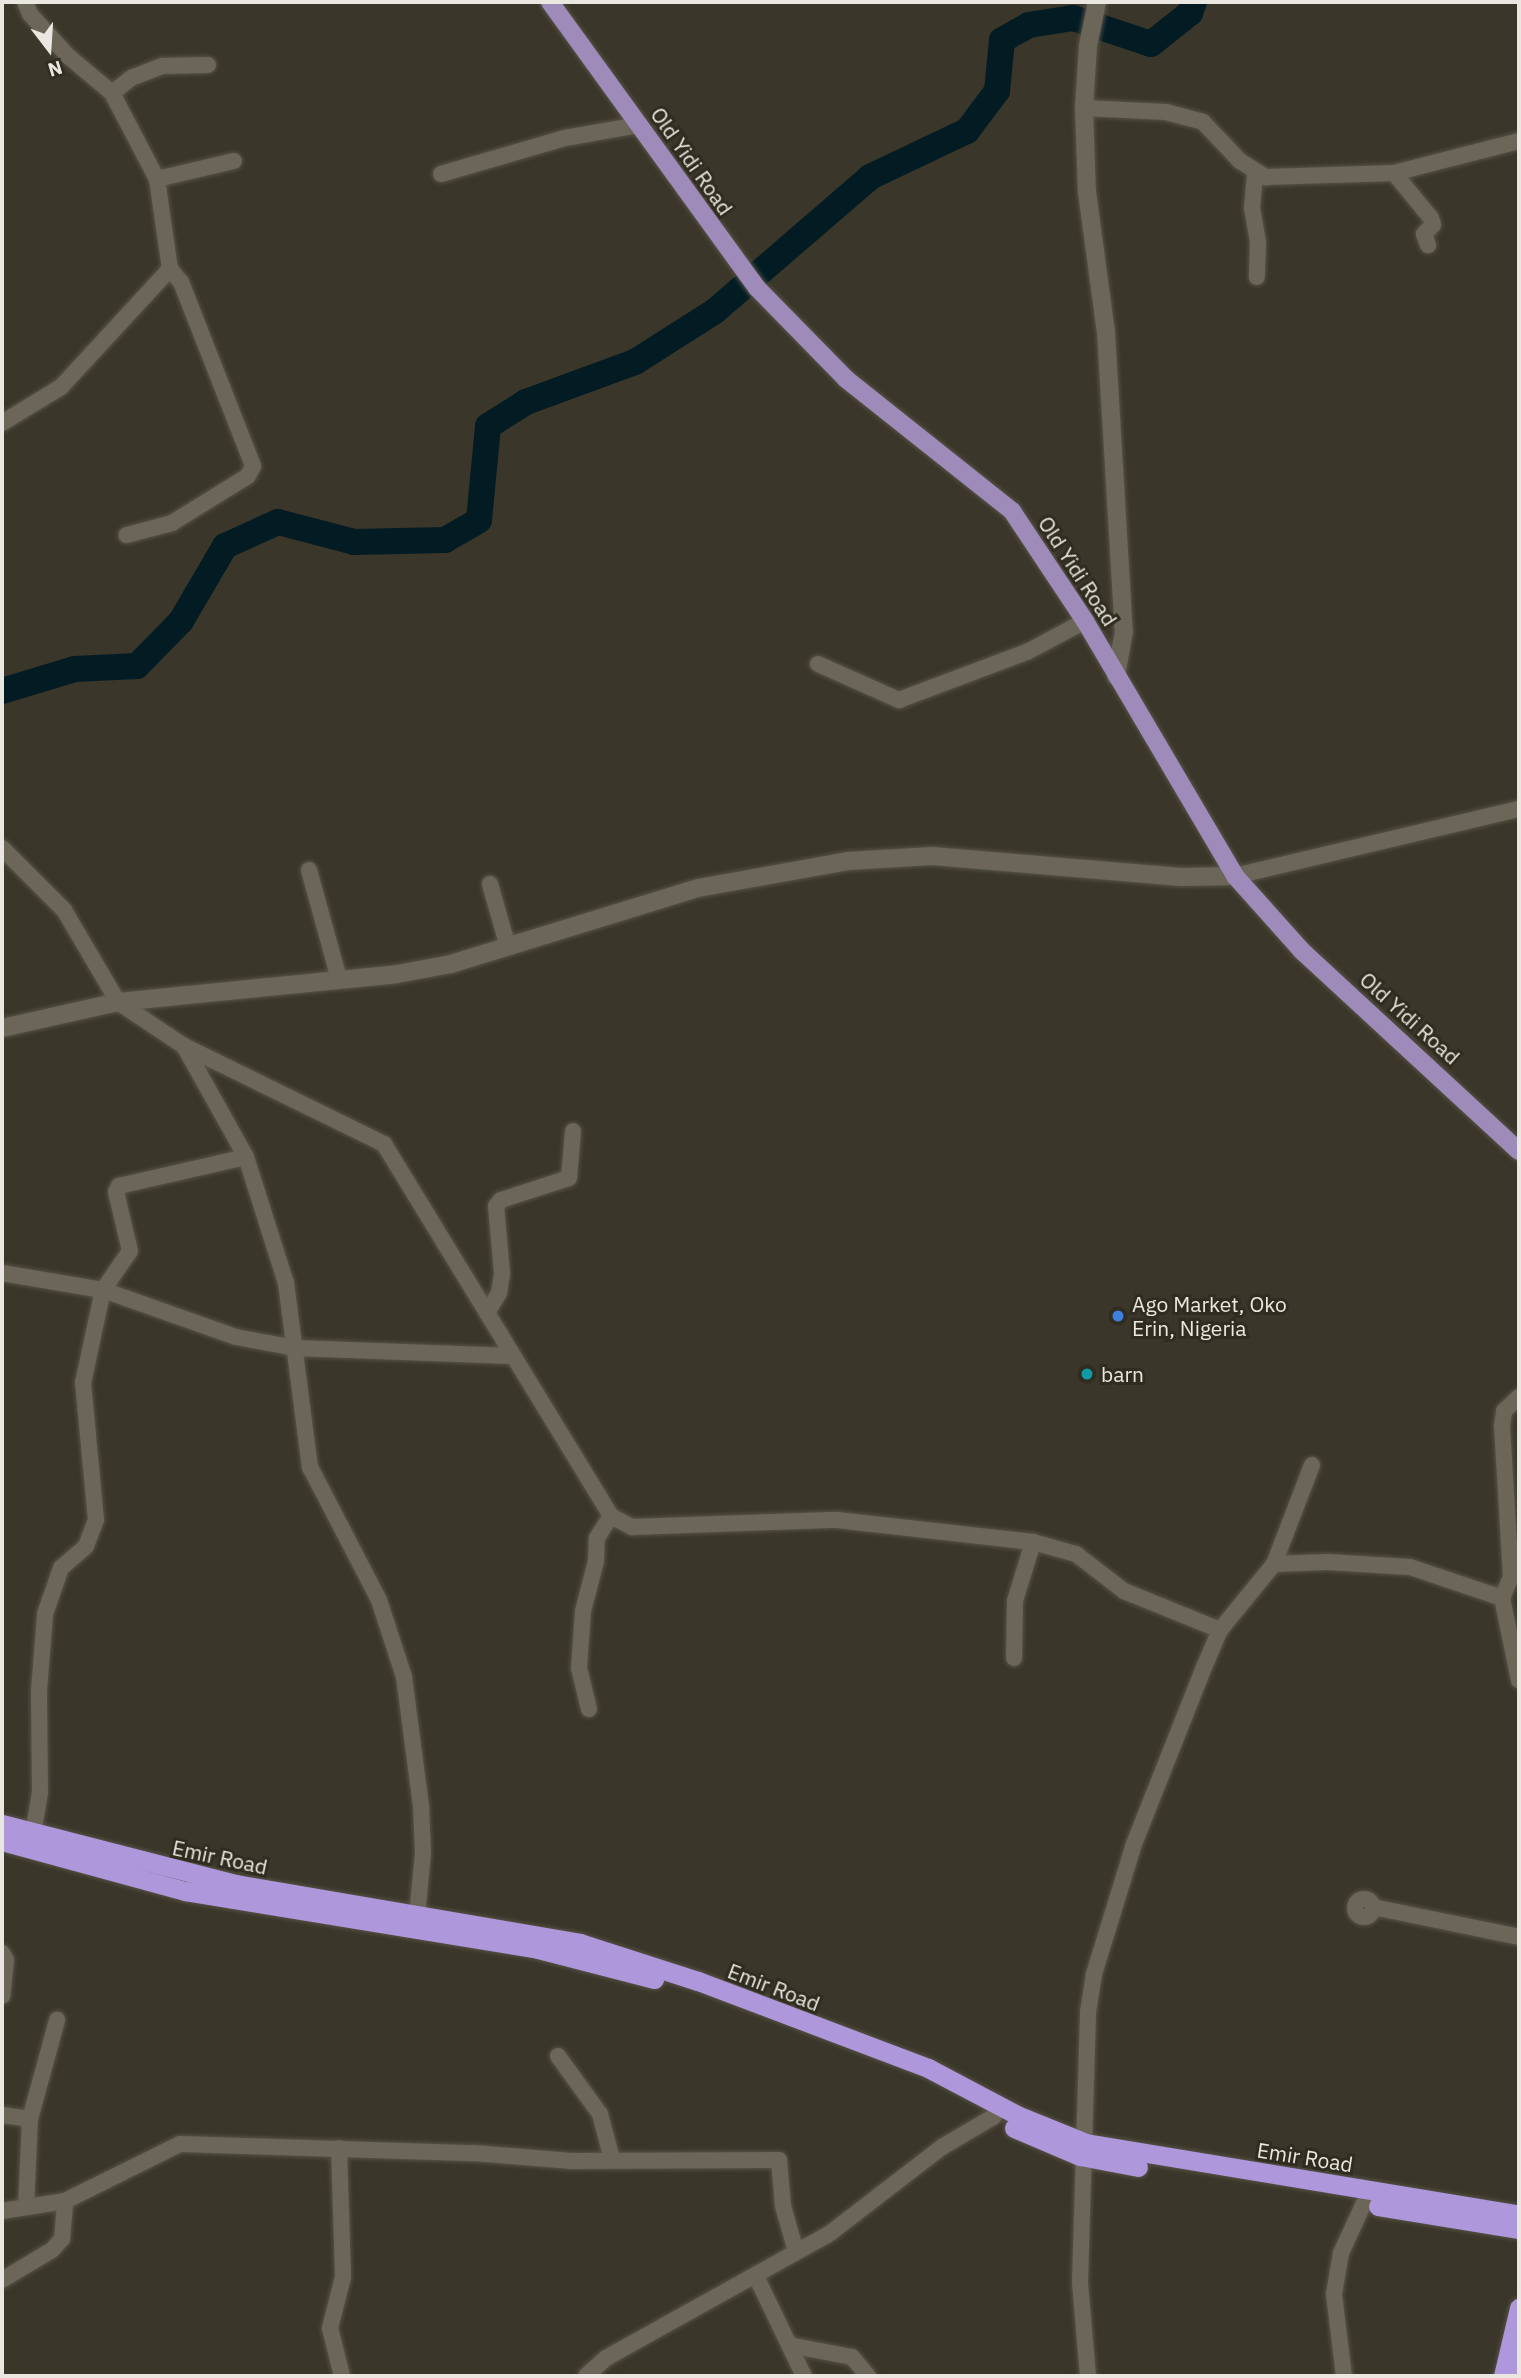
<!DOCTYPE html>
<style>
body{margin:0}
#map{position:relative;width:1521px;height:2378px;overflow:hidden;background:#3a3629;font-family:"IBM Plex Sans",sans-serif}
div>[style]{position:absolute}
.river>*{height:26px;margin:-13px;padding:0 13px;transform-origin:13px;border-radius:13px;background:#031c24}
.roads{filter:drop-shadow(0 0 2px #555247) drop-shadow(0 0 2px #555247)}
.minor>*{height:16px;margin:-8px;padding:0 8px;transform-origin:8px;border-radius:8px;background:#6b6658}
.minor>.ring{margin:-8px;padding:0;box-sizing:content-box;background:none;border:16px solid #6b6658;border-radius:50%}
.tertiary>*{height:18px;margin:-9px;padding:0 9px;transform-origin:9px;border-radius:9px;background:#6b6658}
.primary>*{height:18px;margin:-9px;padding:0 9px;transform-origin:9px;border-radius:9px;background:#9e8bba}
.trunk>*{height:19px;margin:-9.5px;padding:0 9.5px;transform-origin:9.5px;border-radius:9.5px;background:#af97db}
.dots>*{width:19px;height:19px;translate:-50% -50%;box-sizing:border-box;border:4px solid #302c1f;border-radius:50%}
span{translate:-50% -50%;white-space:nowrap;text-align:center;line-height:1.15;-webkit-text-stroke:6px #302c1f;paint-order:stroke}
.street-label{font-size:21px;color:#e9e7df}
.poi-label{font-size:21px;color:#e9e7df}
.left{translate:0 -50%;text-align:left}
.frame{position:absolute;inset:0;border:4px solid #e9e7df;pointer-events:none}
.north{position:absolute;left:14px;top:14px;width:70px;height:70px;-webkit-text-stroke:5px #302c1f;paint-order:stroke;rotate:163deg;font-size:19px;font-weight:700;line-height:28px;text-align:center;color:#e9e7df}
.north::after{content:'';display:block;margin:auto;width:24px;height:32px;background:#e9e7df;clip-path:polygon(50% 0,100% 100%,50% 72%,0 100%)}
</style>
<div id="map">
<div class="river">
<i style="left:2px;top:691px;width:76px;rotate:-16.8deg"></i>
<i style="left:75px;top:669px;width:62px;rotate:-2.8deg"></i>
<i style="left:137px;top:666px;width:63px;rotate:-45.6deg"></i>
<i style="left:181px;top:621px;width:87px;rotate:-59.6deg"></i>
<i style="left:225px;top:546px;width:58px;rotate:-24.4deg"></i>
<i style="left:278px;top:522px;width:79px;rotate:14.7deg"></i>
<i style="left:354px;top:542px;width:91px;rotate:-1.3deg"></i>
<i style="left:445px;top:540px;width:39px;rotate:-30deg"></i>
<i style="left:479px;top:520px;width:94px;rotate:-84.5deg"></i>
<i style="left:488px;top:426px;width:45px;rotate:-32.3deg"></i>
<i style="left:526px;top:402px;width:116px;rotate:-20.2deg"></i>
<i style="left:635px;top:362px;width:95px;rotate:-32.5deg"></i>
<i style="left:715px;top:311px;width:205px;rotate:-40.8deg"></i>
<i style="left:870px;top:177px;width:107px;rotate:-25.4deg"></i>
<i style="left:967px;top:131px;width:50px;rotate:-53.1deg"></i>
<i style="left:997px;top:91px;width:51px;rotate:-84.4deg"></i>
<i style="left:1002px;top:40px;width:31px;rotate:-29deg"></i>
<i style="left:1029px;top:25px;width:45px;rotate:-9deg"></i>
<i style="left:1073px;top:18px;width:82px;rotate:18.4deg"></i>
<i style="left:1151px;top:44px;width:50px;rotate:-38.5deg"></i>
<i style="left:1190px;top:13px;width:12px;rotate:-70deg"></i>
</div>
<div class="roads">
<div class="minor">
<i style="left:25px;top:2px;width:13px;rotate:67deg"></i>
<i style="left:30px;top:14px;width:57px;rotate:47.9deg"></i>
<i style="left:68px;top:56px;width:57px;rotate:40.1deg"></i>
<i style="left:112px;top:93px;width:97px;rotate:62.4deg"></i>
<i style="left:157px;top:179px;width:91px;rotate:81.8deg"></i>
<i style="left:170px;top:269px;width:17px;rotate:50deg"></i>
<i style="left:181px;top:282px;width:198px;rotate:68.6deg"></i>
<i style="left:253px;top:466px;width:11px;rotate:117deg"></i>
<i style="left:248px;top:476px;width:89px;rotate:148.3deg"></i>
<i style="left:172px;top:523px;width:47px;rotate:165.1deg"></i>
<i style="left:112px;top:93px;width:24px;rotate:-38deg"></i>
<i style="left:131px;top:78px;width:34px;rotate:-21deg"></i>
<i style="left:163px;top:66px;width:45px;rotate:-1.3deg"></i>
<i style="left:1084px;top:108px;width:82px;rotate:2.8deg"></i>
<i style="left:1166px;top:112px;width:38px;rotate:15deg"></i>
<i style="left:1203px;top:122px;width:54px;rotate:46.5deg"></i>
<i style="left:1240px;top:161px;width:31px;rotate:32deg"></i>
<i style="left:1266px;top:177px;width:128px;rotate:-1.8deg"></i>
<i style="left:1394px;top:173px;width:129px;rotate:-14.4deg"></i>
<i style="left:1394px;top:173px;width:58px;rotate:50.6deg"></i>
<i style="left:1431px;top:218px;width:7px;rotate:74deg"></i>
<i style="left:1433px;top:225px;width:13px;rotate:135deg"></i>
<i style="left:1424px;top:234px;width:12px;rotate:70deg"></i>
<i style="left:441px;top:174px;width:129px;rotate:-16.2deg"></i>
<i style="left:565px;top:138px;width:74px;rotate:-10.1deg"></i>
<i style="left:1255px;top:174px;width:34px;rotate:95deg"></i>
<i style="left:1252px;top:208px;width:36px;rotate:80deg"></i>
<i style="left:1258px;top:243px;width:34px;rotate:92deg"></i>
<i style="left:157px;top:179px;width:79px;rotate:-13.2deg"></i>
<i style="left:2px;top:423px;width:69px;rotate:-31.4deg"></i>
<i style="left:61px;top:387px;width:161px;rotate:-47.3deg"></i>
<i style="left:818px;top:664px;width:89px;rotate:24deg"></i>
<i style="left:899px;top:700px;width:137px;rotate:-20.6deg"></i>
<i style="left:1027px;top:652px;width:66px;rotate:-28.1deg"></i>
<i style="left:2px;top:848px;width:88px;rotate:45deg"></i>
<i style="left:64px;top:910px;width:107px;rotate:59.6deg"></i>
<i style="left:118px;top:1002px;width:79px;rotate:33.7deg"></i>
<i style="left:184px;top:1046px;width:127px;rotate:60.8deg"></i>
<i style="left:246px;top:1157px;width:132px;rotate:72.4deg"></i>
<i style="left:286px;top:1283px;width:186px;rotate:82.6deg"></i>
<i style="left:310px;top:1467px;width:150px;rotate:62.6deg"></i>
<i style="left:379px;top:1600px;width:81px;rotate:72deg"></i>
<i style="left:404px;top:1677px;width:130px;rotate:82.5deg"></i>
<i style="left:421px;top:1806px;width:47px;rotate:87.6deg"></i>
<i style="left:423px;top:1853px;width:74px;rotate:95.4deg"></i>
<i style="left:309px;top:870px;width:113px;rotate:74.6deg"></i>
<i style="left:1235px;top:876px;width:292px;rotate:-13.3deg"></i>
<i style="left:490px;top:884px;width:66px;rotate:74.1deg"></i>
<i style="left:184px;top:1046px;width:223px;rotate:26.1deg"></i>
<i style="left:384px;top:1144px;width:436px;rotate:58.6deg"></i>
<i style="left:611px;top:1516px;width:24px;rotate:28deg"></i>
<i style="left:632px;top:1527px;width:205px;rotate:-2deg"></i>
<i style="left:837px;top:1520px;width:197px;rotate:6.4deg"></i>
<i style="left:1033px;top:1542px;width:45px;rotate:15.6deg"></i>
<i style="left:1076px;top:1554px;width:61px;rotate:37.6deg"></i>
<i style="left:1124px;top:1591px;width:104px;rotate:22.1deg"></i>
<i style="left:2px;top:1273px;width:102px;rotate:9.6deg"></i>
<i style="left:103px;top:1290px;width:141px;rotate:19.5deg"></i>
<i style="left:236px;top:1337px;width:61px;rotate:10.4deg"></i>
<i style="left:296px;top:1348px;width:215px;rotate:2.1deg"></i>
<i style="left:487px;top:1313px;width:23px;rotate:-59deg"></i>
<i style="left:499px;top:1293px;width:20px;rotate:-81deg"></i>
<i style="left:502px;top:1273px;width:67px;rotate:-95.1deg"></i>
<i style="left:496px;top:1206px;width:8px;rotate:-50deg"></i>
<i style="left:501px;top:1200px;width:71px;rotate:-17.9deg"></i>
<i style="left:569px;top:1178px;width:47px;rotate:-85.1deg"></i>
<i style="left:1274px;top:1564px;width:53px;rotate:-2.2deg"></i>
<i style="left:1327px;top:1562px;width:83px;rotate:3.4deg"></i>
<i style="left:1410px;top:1567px;width:97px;rotate:18.6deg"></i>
<i style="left:1502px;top:1598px;width:84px;rotate:78.3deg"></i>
<i style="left:1502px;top:1598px;width:23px;rotate:-67deg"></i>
<i style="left:1511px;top:1577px;width:151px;rotate:-93.4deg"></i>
<i style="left:1502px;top:1426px;width:15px;rotate:-82deg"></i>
<i style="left:1504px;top:1411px;width:21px;rotate:-43deg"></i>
<i style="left:1014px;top:1658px;width:57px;rotate:-89deg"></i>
<i style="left:1015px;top:1601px;width:62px;rotate:-73deg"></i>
<i style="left:589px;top:1709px;width:42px;rotate:-103.7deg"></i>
<i style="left:579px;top:1668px;width:57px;rotate:-86deg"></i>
<i style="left:583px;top:1611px;width:52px;rotate:-75.4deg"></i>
<i style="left:596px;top:1561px;width:23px;rotate:-88deg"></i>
<i style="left:597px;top:1538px;width:26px;rotate:-58deg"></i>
<i style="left:33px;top:1834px;width:43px;rotate:-80.5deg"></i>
<i style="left:40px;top:1792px;width:101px;rotate:-90.6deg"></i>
<i style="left:39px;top:1691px;width:77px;rotate:-85.5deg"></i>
<i style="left:45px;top:1614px;width:49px;rotate:-70.8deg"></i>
<i style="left:61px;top:1568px;width:33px;rotate:-41deg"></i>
<i style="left:86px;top:1546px;width:28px;rotate:-69deg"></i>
<i style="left:96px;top:1520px;width:138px;rotate:-95.4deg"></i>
<i style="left:83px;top:1383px;width:95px;rotate:-77.9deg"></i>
<i style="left:103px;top:1290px;width:47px;rotate:-55.3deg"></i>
<i style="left:130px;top:1251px;width:61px;rotate:-103.3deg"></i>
<i style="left:116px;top:1192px;width:7px;rotate:-63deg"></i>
<i style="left:119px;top:1186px;width:130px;rotate:-12.9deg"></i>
<i class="ring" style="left:1355px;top:1899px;width:2px;height:2px"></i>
<i style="left:1373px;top:1907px;width:149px;rotate:11.6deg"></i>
<i style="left:2px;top:1953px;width:8px;rotate:60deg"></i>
<i style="left:6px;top:1960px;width:36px;rotate:96deg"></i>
<i style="left:558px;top:2056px;width:72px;rotate:54.1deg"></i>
<i style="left:600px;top:2114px;width:47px;rotate:75.1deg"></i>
<i style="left:2px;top:2115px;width:28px;rotate:8deg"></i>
<i style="left:339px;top:2148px;width:129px;rotate:88.2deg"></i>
<i style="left:343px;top:2277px;width:53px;rotate:104.3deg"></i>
<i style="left:330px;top:2328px;width:49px;rotate:76deg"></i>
<i style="left:26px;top:2207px;width:88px;rotate:-87.4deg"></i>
<i style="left:30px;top:2119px;width:103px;rotate:-74.7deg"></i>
<i style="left:2px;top:2211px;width:64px;rotate:-9deg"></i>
<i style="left:65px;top:2201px;width:128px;rotate:-26.4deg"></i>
<i style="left:180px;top:2144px;width:294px;rotate:1.8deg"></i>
<i style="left:474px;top:2153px;width:98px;rotate:4.7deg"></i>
<i style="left:572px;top:2161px;width:207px;rotate:-0.3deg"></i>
<i style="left:779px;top:2160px;width:46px;rotate:85deg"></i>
<i style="left:783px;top:2206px;width:48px;rotate:74.2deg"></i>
<i style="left:756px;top:2276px;width:111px;rotate:64.4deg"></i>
<i style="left:2px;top:2280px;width:58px;rotate:-31deg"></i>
<i style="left:52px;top:2250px;width:15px;rotate:-48deg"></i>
<i style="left:62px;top:2239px;width:38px;rotate:-85deg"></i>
<i style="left:789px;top:2345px;width:64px;rotate:10.8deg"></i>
<i style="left:852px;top:2357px;width:25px;rotate:50deg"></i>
<i style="left:586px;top:2376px;width:27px;rotate:-42deg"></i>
<i style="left:606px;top:2358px;width:255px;rotate:-29.1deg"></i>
<i style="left:829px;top:2234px;width:143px;rotate:-37.6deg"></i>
<i style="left:942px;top:2147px;width:59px;rotate:-30.5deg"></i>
<i style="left:993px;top:2117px;width:14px;rotate:-54deg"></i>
<i style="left:1088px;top:2376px;width:93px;rotate:-94.9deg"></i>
<i style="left:1080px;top:2283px;width:271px;rotate:-88.3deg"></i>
<i style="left:1088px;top:2012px;width:38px;rotate:-81deg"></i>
<i style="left:1094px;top:1974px;width:136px;rotate:-72.9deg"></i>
<i style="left:1134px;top:1844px;width:193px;rotate:-68.4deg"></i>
<i style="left:1205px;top:1665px;width:38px;rotate:-67deg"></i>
<i style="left:1220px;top:1630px;width:85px;rotate:-50.7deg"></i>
<i style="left:1274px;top:1564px;width:106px;rotate:-69deg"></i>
<i style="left:1344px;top:2376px;width:83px;rotate:-97deg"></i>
<i style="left:1334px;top:2294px;width:42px;rotate:-80.3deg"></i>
<i style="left:1341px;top:2253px;width:55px;rotate:-65.3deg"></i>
</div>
<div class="tertiary">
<i style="left:1097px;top:2px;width:45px;rotate:101.6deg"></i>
<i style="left:1088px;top:46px;width:62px;rotate:93.7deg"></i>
<i style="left:1084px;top:108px;width:84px;rotate:88deg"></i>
<i style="left:1087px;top:192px;width:141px;rotate:82.3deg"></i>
<i style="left:1106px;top:332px;width:300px;rotate:86.6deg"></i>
<i style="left:1124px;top:631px;width:46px;rotate:100.1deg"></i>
<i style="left:2px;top:1028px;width:119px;rotate:-12.6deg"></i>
<i style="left:118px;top:1002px;width:280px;rotate:-5.7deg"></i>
<i style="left:397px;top:974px;width:55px;rotate:-10.5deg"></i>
<i style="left:451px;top:964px;width:258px;rotate:-17.1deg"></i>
<i style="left:698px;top:888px;width:152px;rotate:-10.2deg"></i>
<i style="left:848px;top:861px;width:84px;rotate:-3.4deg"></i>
<i style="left:932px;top:856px;width:250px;rotate:4.8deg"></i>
<i style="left:1181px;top:877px;width:54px;rotate:-1.1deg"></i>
</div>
<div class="primary">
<i style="left:550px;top:2px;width:353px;rotate:54.1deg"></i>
<i style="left:757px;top:288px;width:127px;rotate:45.6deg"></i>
<i style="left:846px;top:379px;width:212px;rotate:38.5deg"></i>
<i style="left:1012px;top:511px;width:132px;rotate:56.4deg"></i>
<i style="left:1085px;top:621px;width:296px;rotate:59.5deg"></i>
<i style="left:1235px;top:876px;width:101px;rotate:48.2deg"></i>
<i style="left:1302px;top:951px;width:295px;rotate:42.7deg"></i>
</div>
<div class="trunk">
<i style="left:2px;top:1824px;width:242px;rotate:14.4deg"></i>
<i style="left:236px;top:1884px;width:349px;rotate:9.7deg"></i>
<i style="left:580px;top:1943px;width:124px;rotate:17.9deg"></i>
<i style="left:698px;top:1981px;width:246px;rotate:20.7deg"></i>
<i style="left:928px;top:2068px;width:101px;rotate:27.8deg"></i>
<i style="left:1017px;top:2115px;width:74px;rotate:22.1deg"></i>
<i style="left:1086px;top:2143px;width:439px;rotate:9.4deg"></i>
<i style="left:2px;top:1841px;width:190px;rotate:15.3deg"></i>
<i style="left:185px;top:1891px;width:358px;rotate:9.3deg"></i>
<i style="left:538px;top:1949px;width:120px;rotate:14.5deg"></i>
<i style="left:1014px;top:2128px;width:72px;rotate:23deg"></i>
<i style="left:1080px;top:2156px;width:59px;rotate:10.7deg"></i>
<i style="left:1378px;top:2206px;width:143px;rotate:9.3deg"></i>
<i style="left:1503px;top:2376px;width:70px;rotate:-76.8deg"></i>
<i style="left:1517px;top:2376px;width:7px;rotate:-74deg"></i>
</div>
</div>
<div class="dots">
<i style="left:1118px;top:1316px;background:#3f7fe0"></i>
<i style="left:1087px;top:1374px;background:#0f9aa8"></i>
</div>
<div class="street-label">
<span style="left:692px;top:161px;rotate:55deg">Old Yidi Road</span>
<span style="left:1078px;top:571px;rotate:57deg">Old Yidi Road</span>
<span style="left:1410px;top:1018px;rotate:42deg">Old Yidi Road</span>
<span style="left:220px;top:1857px;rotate:12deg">Emir Road</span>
<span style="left:774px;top:1987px;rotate:21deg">Emir Road</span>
<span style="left:1305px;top:2157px;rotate:9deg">Emir Road</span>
</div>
<div class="poi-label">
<span class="left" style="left:1132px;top:1316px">Ago Market, Oko<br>Erin, Nigeria</span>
<span class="left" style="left:1101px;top:1374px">barn</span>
</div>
<div class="frame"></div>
<div class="north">N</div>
</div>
